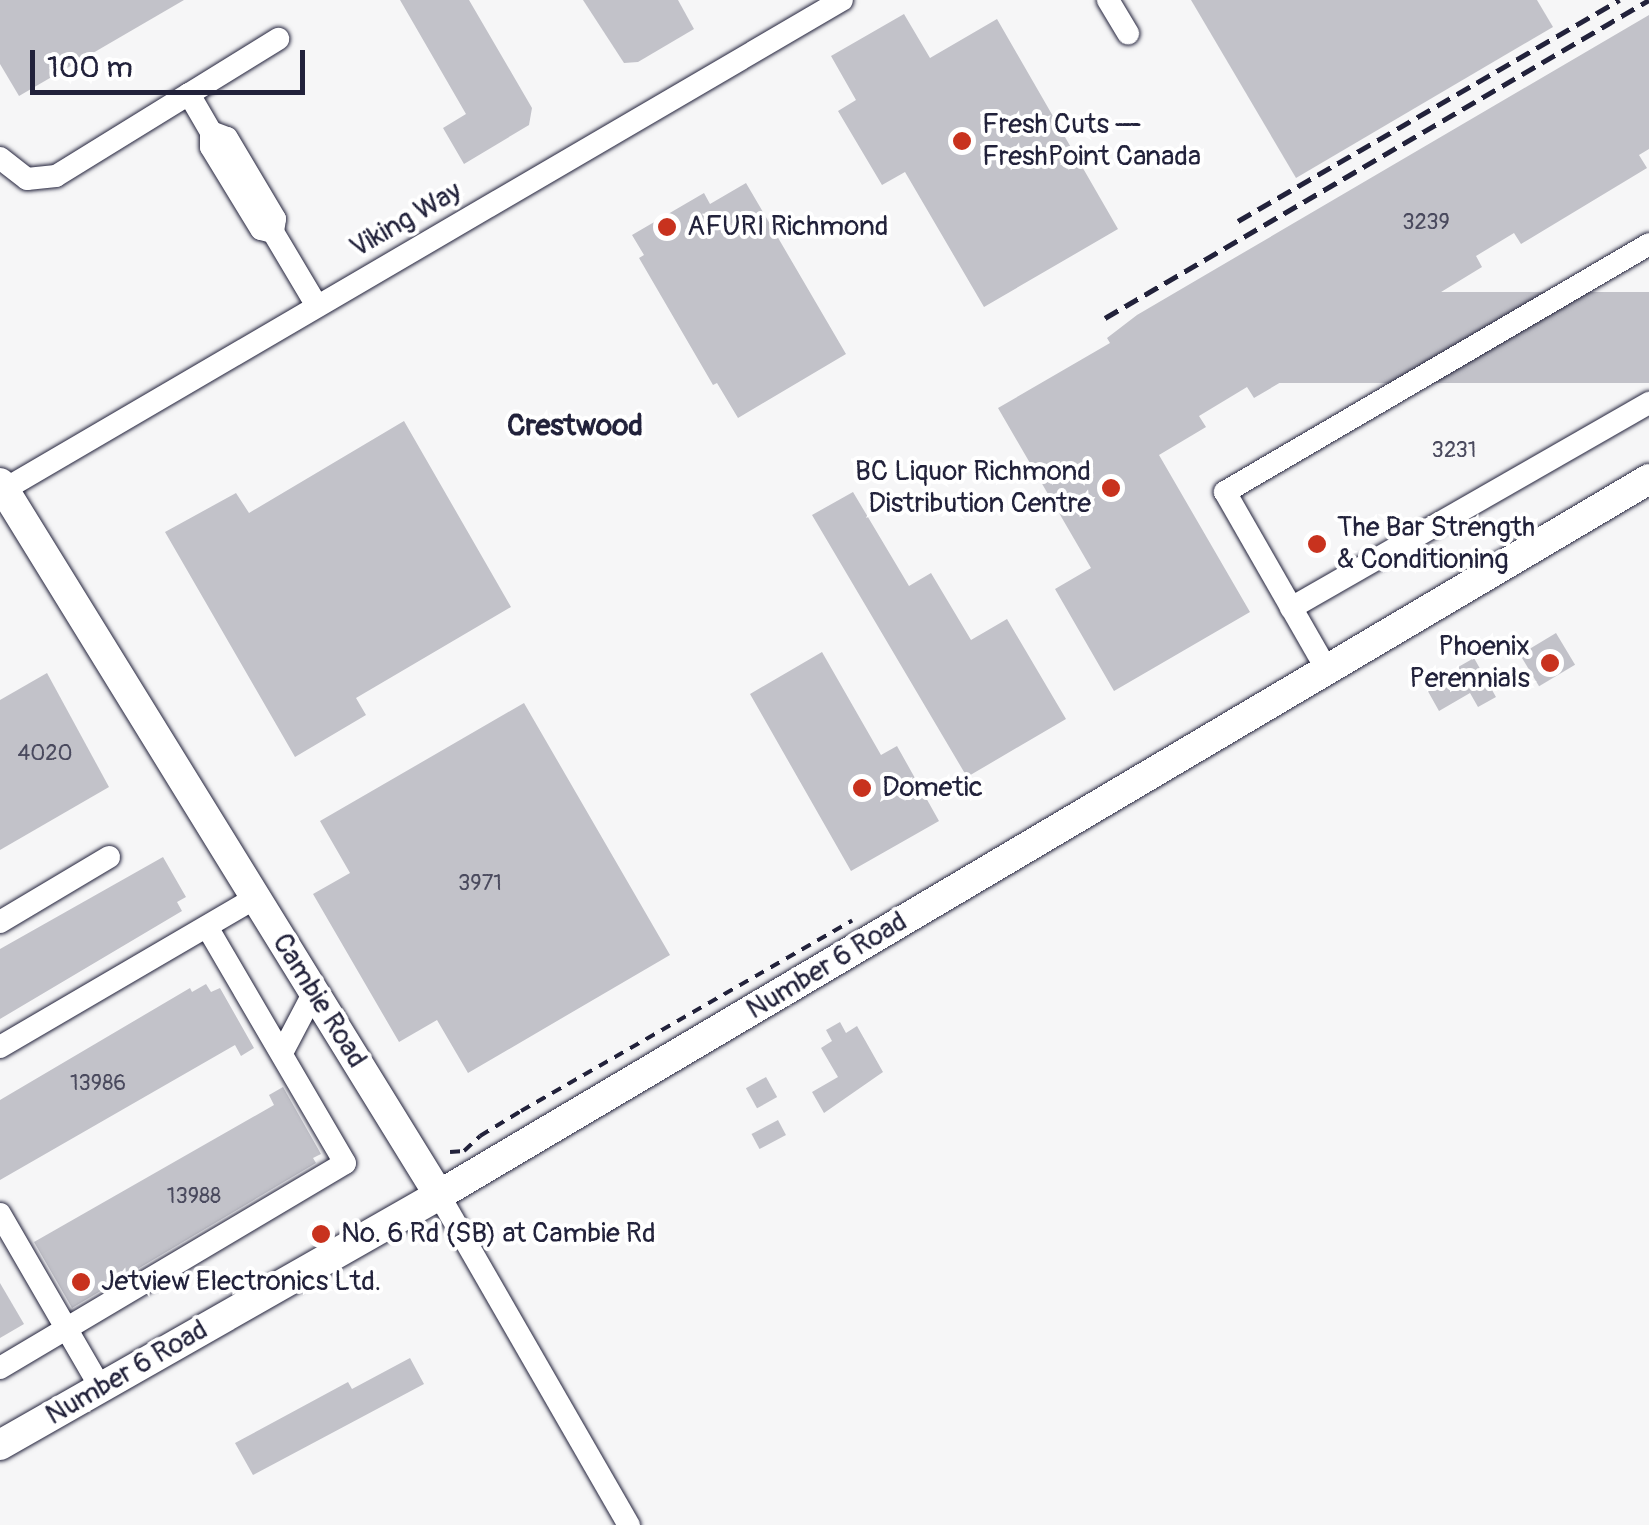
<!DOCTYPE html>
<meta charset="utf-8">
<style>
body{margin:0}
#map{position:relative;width:1649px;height:1525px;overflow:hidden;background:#f6f6f7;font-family:Pangolin,sans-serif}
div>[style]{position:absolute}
.building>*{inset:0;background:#c2c2c9;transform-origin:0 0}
.path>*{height:4px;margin-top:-2px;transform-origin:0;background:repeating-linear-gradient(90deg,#22223b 0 10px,transparent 0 18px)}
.roads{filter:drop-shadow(0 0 2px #22223b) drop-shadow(0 0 2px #22223b)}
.minor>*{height:22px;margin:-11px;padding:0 11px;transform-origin:11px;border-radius:11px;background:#fff}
.major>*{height:30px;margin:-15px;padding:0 15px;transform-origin:15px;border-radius:15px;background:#fff}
.rail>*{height:5px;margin-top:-2.5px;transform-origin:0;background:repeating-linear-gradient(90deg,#22223b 0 15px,transparent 0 23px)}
.dots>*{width:28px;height:28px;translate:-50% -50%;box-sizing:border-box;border:5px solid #fff;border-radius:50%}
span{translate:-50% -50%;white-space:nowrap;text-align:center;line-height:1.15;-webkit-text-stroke:8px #fff;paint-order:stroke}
.number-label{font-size:22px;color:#4a4a5e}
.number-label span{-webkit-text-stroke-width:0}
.poi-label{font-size:28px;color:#22223b}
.left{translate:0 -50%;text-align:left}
.right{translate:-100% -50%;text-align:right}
.street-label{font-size:28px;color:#22223b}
.neighbourhood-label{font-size:30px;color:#22223b;font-weight:700}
.scale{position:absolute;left:30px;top:50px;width:275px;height:45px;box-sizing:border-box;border:5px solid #22223b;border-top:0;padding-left:12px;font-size:30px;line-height:35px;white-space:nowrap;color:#22223b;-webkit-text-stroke:8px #fff;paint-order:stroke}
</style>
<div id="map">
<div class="building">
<i style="clip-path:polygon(0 0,184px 0,19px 96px,0 64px)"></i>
<i style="clip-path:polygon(400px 0,469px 0,532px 108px,529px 125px,464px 164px,443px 128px,466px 114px)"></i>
<i style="clip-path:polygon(583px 0,678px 0,694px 29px,638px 62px,624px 63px)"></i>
<i style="clip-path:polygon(1191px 0,1537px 0,1553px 27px,1296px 178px)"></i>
<i style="clip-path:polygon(904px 14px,930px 58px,997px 19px,1118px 229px,984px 307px,905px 172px,882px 185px,838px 111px,856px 100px,831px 56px)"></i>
<i style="clip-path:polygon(1649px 15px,1649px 149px,1639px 155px,1647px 168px,1521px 244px,1514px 233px,1476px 256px,1482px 267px,1351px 347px,1344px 333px,1305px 356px,1310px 365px,1254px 398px,1247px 387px,1199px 416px,1206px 427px,1159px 455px,1250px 612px,1114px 691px,1055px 589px,1091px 568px,998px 408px,1110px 343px,1107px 338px,1137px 315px)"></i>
<i style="clip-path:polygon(746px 183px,846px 354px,738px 418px,717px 383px,713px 385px,639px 258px,644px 255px,632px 235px,704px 193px,710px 204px)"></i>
<i style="left:1649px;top:292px;width:91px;height:452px;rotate:90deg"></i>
<i style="clip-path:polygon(404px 421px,511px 607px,356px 698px,366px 715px,295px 757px,165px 532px,236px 493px,249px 513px)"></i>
<i style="clip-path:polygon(853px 492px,909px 586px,931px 573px,971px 640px,1007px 619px,1066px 719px,967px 777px,812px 515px)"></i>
<i style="left:1556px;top:633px;width:37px;height:42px;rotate:59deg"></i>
<i style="clip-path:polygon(822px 652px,881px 755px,897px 746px,939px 821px,851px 871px,750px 694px)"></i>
<i style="clip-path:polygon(1474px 658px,1496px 697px,1478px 707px,1470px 693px,1439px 711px,1425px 686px)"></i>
<i style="clip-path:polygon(47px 673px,109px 787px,0 850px,0 700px)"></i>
<i style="clip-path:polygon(524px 703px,670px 955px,468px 1073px,437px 1020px,399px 1042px,313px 894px,350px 873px,320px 821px)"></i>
<i style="clip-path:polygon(163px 857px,186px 897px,177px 902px,182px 911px,0 1019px,0 949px)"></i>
<i style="clip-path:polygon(206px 984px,211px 992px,220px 988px,254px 1048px,241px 1056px,235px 1045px,0 1180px,0 1100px,190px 988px,192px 992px)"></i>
<i style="clip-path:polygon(840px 1022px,846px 1033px,857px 1026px,883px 1072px,824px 1113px,812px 1092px,838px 1077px,821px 1048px,832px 1041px,826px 1030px)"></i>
<i style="left:766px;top:1077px;width:23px;height:23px;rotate:61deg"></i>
<i style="clip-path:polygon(283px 1087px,321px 1154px,313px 1158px,316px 1163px,72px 1308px,34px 1242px,274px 1105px,269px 1095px)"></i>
<i style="left:778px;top:1120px;width:17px;height:30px;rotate:62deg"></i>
<i style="clip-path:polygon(0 1283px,24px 1324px,0 1338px)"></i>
<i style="clip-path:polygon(410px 1358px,424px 1384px,253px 1475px,235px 1443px,348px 1382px,352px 1389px)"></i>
</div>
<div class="path">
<i style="left:450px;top:1152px;width:14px;rotate:-4deg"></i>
<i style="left:464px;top:1151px;width:22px;rotate:-43deg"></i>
<i style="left:480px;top:1136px;width:48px;rotate:-31.4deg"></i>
<i style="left:521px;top:1111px;width:382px;rotate:-29.9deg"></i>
</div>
<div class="roads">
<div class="minor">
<i style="left:1108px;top:0;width:39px;rotate:59deg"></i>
<i style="left:211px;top:132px;width:44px;rotate:-120.1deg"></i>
<i style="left:189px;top:94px;width:105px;rotate:-31.7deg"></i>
<i style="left:0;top:158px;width:34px;rotate:38deg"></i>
<i style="left:27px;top:179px;width:29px;rotate:-6deg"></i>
<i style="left:56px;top:176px;width:156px;rotate:-31.7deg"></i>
<i style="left:273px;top:232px;width:12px;rotate:-166deg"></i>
<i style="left:261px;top:229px;width:96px;rotate:-121.4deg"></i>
<i style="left:211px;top:147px;width:15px;rotate:-90deg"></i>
<i style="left:211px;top:132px;width:17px;rotate:21deg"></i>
<i style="left:227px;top:138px;width:94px;rotate:59.3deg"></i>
<i style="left:275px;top:219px;width:13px;rotate:99deg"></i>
<i style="left:273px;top:232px;width:86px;rotate:59.3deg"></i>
<i style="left:0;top:492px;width:975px;rotate:-30.3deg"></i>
<i style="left:1291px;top:608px;width:413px;rotate:-29.8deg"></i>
<i style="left:1327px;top:670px;width:205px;rotate:-119.8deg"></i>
<i style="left:1225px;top:492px;width:491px;rotate:-30.3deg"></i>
<i style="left:0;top:922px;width:127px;rotate:-30.8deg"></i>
<i style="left:0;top:1047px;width:295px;rotate:-30.3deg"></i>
<i style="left:282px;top:1053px;width:69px;rotate:-62.3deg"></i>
<i style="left:439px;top:1195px;width:381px;rotate:60.1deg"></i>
<i style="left:0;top:1214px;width:201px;rotate:59.9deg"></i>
<i style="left:0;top:1368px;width:401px;rotate:-30.7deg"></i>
<i style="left:345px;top:1163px;width:273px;rotate:-120.3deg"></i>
</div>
<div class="major">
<i style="left:0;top:483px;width:836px;rotate:58.34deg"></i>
<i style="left:0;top:1445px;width:505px;rotate:-29.66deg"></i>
<i style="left:439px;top:1195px;width:1406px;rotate:-30.61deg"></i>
</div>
</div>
<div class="rail">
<i style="left:1238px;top:221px;width:441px;rotate:-30.1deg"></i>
<i style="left:1105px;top:318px;width:630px;rotate:-30.31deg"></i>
</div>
<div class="dots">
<i style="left:962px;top:141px;background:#c8321e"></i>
<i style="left:667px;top:227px;background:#c8321e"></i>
<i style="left:1111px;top:488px;background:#c8321e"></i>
<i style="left:1317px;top:544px;background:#c8321e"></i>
<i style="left:1550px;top:663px;background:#c8321e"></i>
<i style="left:862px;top:788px;background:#c8321e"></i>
<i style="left:321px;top:1234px;background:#c8321e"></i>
<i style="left:81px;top:1282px;background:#c8321e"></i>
</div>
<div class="number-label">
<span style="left:1426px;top:223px">3239</span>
<span style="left:1454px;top:451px">3231</span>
<span style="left:45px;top:754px">4020</span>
<span style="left:480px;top:884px">3971</span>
<span style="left:98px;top:1084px">13986</span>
<span style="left:194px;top:1197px">13988</span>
</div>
<div class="poi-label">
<span class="left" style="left:982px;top:141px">Fresh Cuts —<br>FreshPoint Canada</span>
<span class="left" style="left:687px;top:227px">AFURI Richmond</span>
<span class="right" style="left:1091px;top:488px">BC Liquor Richmond<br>Distribution Centre</span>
<span class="left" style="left:1337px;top:544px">The Bar Strength<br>&amp; Conditioning</span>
<span class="right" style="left:1530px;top:663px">Phoenix<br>Perennials</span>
<span class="left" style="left:882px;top:788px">Dometic</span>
<span class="left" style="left:341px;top:1234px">No. 6 Rd (SB) at Cambie Rd</span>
<span class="left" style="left:101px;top:1282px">Jetview Electronics Ltd.</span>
</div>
<div class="street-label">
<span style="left:406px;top:220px;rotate:-30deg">Viking Way</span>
<span style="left:827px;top:966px;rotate:-31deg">Number 6 Road</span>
<span style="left:319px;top:1001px;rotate:58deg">Cambie Road</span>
<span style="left:127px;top:1373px;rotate:-30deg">Number 6 Road</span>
</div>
<div class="neighbourhood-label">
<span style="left:575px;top:426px">Crestwood</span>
</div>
<div class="scale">100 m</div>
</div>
